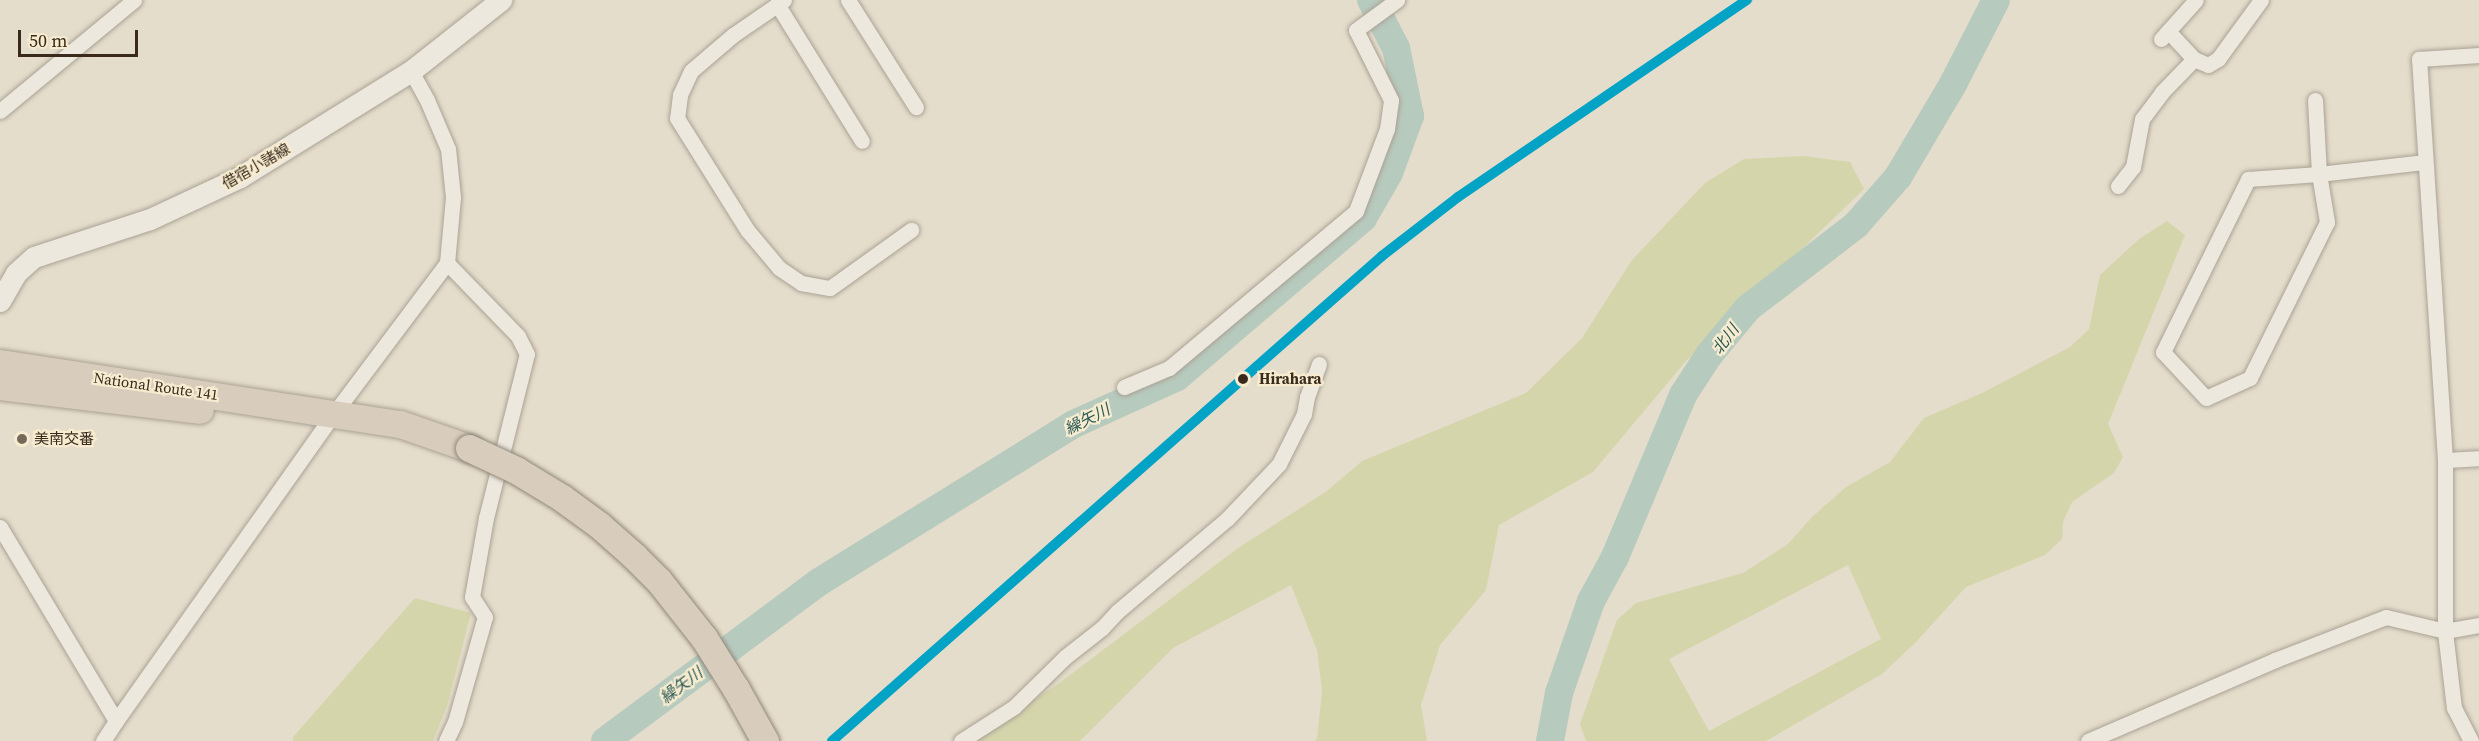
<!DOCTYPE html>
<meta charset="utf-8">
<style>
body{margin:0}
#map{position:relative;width:2479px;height:741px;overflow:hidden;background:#e5ddcb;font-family:"Source Serif 4","Noto Sans JP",serif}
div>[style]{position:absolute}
.green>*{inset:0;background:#d5d5ac}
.river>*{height:28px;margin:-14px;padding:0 14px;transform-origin:14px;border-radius:14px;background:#b7cabe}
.roads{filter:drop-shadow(0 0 2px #aaa295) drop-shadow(0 0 2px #aaa295)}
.street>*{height:15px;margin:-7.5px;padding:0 7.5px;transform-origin:7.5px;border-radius:7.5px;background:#ede8de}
.secondary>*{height:21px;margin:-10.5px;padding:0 10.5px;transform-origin:10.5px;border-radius:10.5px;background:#ede8de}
.highway>*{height:27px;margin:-13.5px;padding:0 13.5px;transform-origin:13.5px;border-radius:13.5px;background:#d8cdbc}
.bridges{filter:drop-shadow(0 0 2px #90877b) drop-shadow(0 0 2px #90877b)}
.highway-bridge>*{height:27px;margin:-13.5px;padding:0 13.5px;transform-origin:13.5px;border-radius:13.5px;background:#d8cdbc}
.rail-1>*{height:10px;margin:-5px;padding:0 5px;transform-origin:5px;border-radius:5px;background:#03a3c5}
.dots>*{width:16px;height:16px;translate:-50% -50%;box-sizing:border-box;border:3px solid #f7ecd0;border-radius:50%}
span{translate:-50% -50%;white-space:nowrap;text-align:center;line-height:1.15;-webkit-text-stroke:4.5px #f7ecd0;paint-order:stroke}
.street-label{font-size:15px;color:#392a1c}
.stop-label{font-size:15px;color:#392a1c;font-weight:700}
.left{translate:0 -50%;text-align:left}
.poi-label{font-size:15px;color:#392a1c}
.water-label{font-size:16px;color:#2b5a56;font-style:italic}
.scale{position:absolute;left:18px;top:30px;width:120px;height:27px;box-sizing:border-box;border:3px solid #392a1c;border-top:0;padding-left:8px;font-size:18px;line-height:21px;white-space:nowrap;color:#392a1c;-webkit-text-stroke:4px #f7ecd0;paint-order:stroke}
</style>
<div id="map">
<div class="green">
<i style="clip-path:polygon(1804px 156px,1850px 162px,1864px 189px,1686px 361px,1593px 472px,1499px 525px,1486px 590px,1440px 645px,1421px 705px,1427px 741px,1314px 741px,1317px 739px,1322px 691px,1317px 650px,1291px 585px,1173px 648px,1080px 741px,971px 741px,1058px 684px,1238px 548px,1327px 491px,1362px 461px,1526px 393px,1582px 338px,1632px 260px,1705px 183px,1744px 159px)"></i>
<i style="clip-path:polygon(evenodd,2167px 221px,2185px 235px,2108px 424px,2123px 457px,2114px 473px,2072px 502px,2063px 522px,2062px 539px,2045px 555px,1966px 587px,1916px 642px,1882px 674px,1766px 741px,1586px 741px,1580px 724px,1617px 620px,1636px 603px,1743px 573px,1788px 544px,1812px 517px,1846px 487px,1890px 462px,1924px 418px,1982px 393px,2070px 347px,2089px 329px,2100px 275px,2139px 239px,2167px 221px,1848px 565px,1881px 639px,1709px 731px,1669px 659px,1848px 565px)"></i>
<i style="clip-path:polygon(415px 598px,471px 613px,447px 706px,433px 741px,293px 741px,293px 737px)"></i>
</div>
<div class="river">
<i style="left:605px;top:741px;width:267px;rotate:-36.6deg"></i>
<i style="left:819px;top:582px;width:300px;rotate:-31.8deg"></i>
<i style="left:1074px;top:424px;width:113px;rotate:-24.5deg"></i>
<i style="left:1177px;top:377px;width:245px;rotate:-40.5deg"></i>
<i style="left:1363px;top:218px;width:52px;rotate:-60deg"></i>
<i style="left:1389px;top:173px;width:61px;rotate:-69.8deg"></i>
<i style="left:1410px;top:116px;width:69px;rotate:-101.6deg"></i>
<i style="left:1396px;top:48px;width:54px;rotate:-117.5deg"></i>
<i style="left:1550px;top:741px;width:49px;rotate:-79.4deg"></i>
<i style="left:1559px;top:693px;width:97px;rotate:-70.8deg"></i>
<i style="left:1591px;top:601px;width:50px;rotate:-61.4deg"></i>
<i style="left:1615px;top:557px;width:176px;rotate:-67.2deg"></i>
<i style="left:1683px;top:395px;width:48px;rotate:-57deg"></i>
<i style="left:1709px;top:355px;width:61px;rotate:-50.3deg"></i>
<i style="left:1748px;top:308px;width:136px;rotate:-37.5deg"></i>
<i style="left:1856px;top:225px;width:64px;rotate:-48.8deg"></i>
<i style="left:1898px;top:177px;width:108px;rotate:-59.4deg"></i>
<i style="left:1953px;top:84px;width:94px;rotate:-62.9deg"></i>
</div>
<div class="roads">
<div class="street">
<i style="left:784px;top:0;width:62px;rotate:145.5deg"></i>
<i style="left:733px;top:35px;width:55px;rotate:139.4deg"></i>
<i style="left:691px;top:71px;width:26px;rotate:115deg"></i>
<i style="left:680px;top:95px;width:23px;rotate:97deg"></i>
<i style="left:677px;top:118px;width:133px;rotate:57.9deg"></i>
<i style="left:748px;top:231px;width:48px;rotate:50deg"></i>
<i style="left:779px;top:268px;width:27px;rotate:34deg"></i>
<i style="left:801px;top:283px;width:29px;rotate:10deg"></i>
<i style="left:830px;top:288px;width:100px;rotate:-35.6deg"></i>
<i style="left:848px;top:0;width:127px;rotate:57.6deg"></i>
<i style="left:777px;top:4px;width:161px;rotate:58.2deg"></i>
<i style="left:2168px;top:31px;width:38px;rotate:47deg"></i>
<i style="left:2194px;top:59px;width:15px;rotate:23deg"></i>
<i style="left:2208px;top:65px;width:12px;rotate:-31deg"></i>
<i style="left:2218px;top:59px;width:73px;rotate:-53.9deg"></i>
<i style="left:2161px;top:39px;width:52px;rotate:-48.1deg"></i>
<i style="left:2315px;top:100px;width:74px;rotate:86.9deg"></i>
<i style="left:2319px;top:174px;width:49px;rotate:80.5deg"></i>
<i style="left:2327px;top:222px;width:174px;rotate:116.3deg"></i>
<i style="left:2250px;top:378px;width:48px;rotate:155.6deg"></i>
<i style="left:2206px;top:398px;width:63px;rotate:-133.1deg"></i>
<i style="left:2163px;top:352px;width:193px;rotate:-63.8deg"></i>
<i style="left:2248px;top:179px;width:71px;rotate:-4deg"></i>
<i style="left:2319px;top:174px;width:107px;rotate:-6.5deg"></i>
<i style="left:0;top:111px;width:174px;rotate:-39.6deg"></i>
<i style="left:2118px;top:186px;width:24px;rotate:-52deg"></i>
<i style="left:2133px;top:167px;width:49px;rotate:-79.4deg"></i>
<i style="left:2142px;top:119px;width:34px;rotate:-53deg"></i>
<i style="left:2162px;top:92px;width:46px;rotate:-45.9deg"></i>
<i style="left:1124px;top:387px;width:49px;rotate:-22.9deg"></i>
<i style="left:1169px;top:368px;width:244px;rotate:-40deg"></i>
<i style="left:1356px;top:211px;width:88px;rotate:-69.3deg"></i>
<i style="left:1387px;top:129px;width:29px;rotate:-82deg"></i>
<i style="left:1391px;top:100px;width:78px;rotate:-116.6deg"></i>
<i style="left:1356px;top:30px;width:51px;rotate:-36.2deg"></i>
<i style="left:2445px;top:460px;width:34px;rotate:-3deg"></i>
<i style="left:0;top:527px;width:226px;rotate:59.1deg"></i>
<i style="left:116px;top:721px;width:24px;rotate:123deg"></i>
<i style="left:116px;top:721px;width:379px;rotate:-54.7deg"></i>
<i style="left:335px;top:412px;width:186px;rotate:-53.1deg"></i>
<i style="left:447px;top:263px;width:66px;rotate:-84.8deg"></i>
<i style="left:453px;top:197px;width:48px;rotate:-95.9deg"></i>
<i style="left:448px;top:149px;width:53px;rotate:-113.2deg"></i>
<i style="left:427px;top:100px;width:33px;rotate:-119deg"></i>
<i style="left:446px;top:741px;width:21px;rotate:-65deg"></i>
<i style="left:455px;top:722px;width:109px;rotate:-74.1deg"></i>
<i style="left:485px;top:617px;width:24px;rotate:-123deg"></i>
<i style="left:472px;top:597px;width:80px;rotate:-80deg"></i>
<i style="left:486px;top:518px;width:169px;rotate:-76deg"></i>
<i style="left:527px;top:354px;width:20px;rotate:-117deg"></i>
<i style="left:518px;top:336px;width:102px;rotate:-134.2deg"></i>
<i style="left:961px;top:741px;width:63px;rotate:-32.7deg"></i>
<i style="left:1014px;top:707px;width:71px;rotate:-44.4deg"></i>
<i style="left:1065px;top:657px;width:47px;rotate:-38.1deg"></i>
<i style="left:1102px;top:628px;width:23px;rotate:-47deg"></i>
<i style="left:1118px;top:611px;width:143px;rotate:-40.2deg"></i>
<i style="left:1227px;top:519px;width:76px;rotate:-46.6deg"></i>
<i style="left:1279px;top:464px;width:56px;rotate:-63.4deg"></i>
<i style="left:1304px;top:414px;width:17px;rotate:-80deg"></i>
<i style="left:1307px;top:397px;width:35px;rotate:-70deg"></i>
<i style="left:2088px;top:741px;width:204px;rotate:-23.4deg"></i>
<i style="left:2275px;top:660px;width:119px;rotate:-21.2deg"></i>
<i style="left:2386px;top:617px;width:61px;rotate:13.3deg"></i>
<i style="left:2445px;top:631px;width:35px;rotate:-10deg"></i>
<i style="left:2471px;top:741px;width:37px;rotate:-117deg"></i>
<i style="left:2454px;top:708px;width:78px;rotate:-96.7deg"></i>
<i style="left:2445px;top:631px;width:171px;rotate:-90deg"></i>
<i style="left:2445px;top:460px;width:402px;rotate:-93.7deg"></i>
<i style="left:2419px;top:59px;width:60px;rotate:-3.8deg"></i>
</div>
<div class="secondary">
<i style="left:0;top:301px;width:32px;rotate:-60deg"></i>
<i style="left:16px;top:273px;width:24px;rotate:-42deg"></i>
<i style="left:34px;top:257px;width:122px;rotate:-18.1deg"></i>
<i style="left:150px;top:219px;width:99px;rotate:-25deg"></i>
<i style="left:240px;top:177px;width:201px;rotate:-31.8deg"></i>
<i style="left:411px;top:71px;width:115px;rotate:-38.3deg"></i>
</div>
<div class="highway">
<i style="left:0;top:363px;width:405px;rotate:8.7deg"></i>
<i style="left:400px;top:424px;width:73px;rotate:19.2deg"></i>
<i style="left:0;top:386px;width:201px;rotate:6.8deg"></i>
</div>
</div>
<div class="bridges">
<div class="highway-bridge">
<i style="left:469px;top:448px;width:52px;rotate:25.1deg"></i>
<i style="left:516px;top:470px;width:54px;rotate:31.3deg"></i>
<i style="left:562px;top:498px;width:46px;rotate:36.1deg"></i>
<i style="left:599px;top:525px;width:47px;rotate:41.5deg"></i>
<i style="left:634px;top:556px;width:35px;rotate:45deg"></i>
<i style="left:659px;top:581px;width:73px;rotate:51.7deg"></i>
<i style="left:704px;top:638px;width:60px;rotate:57.9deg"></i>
<i style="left:736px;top:689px;width:60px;rotate:60.9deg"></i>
</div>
</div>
<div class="rail-1">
<i style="left:832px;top:741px;width:733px;rotate:-41.41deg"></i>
<i style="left:1382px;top:256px;width:96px;rotate:-37.8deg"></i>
<i style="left:1458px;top:197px;width:350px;rotate:-34.3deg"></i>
</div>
<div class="dots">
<i style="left:1243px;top:379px;background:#392a1c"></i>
<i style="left:22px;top:439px;background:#756959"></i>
</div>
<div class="street-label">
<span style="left:256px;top:166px;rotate:-30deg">借宿小諸線</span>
<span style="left:156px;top:386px;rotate:8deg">National Route 141</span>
</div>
<div class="stop-label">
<span class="left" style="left:1259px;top:379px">Hirahara</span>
</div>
<div class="poi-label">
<span class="left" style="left:34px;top:439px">美南交番</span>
</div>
<div class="water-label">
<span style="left:1725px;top:339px;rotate:-53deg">北川</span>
<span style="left:1087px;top:419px;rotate:-27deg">繰矢川</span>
<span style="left:681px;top:685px;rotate:-37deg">繰矢川</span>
</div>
<div class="scale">50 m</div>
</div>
